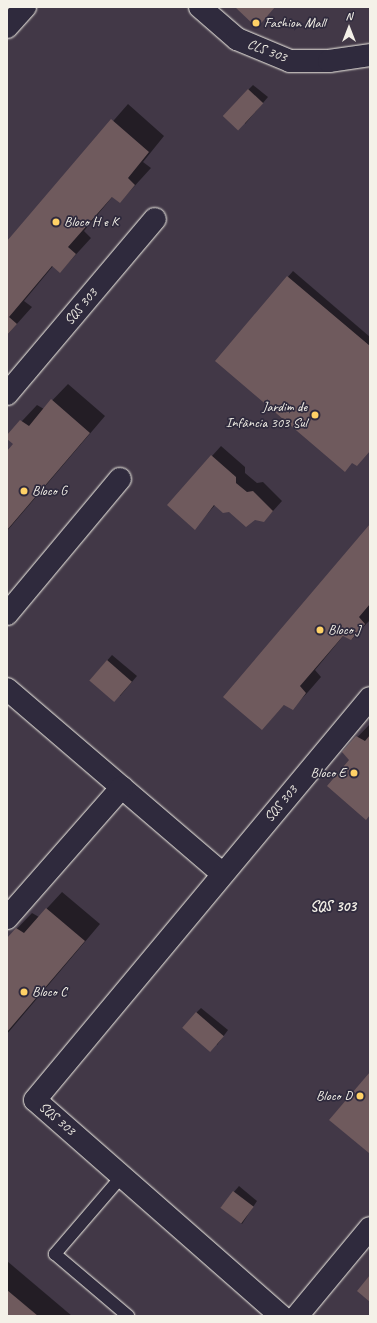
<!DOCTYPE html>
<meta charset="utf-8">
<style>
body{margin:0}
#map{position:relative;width:377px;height:1323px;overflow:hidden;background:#423847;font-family:Caveat,sans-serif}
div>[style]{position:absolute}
.shadow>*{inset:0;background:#0007}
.building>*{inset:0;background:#6f5a5d;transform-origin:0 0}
.roads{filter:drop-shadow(0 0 1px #f4f1e8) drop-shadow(0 0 1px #f4f1e8)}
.lane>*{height:12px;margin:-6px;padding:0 6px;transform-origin:6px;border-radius:6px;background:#2f2a3d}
.street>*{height:22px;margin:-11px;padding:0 11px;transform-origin:11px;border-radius:11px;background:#2f2a3d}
.secondary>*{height:22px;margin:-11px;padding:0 11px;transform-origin:11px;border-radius:11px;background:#2f2a3d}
.dots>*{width:11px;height:11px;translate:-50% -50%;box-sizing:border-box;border:2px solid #2f2a3d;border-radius:50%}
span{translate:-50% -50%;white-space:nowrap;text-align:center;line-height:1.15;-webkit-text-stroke:3.5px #2f2a3d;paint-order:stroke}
.poi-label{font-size:14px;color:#f4f1e8}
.left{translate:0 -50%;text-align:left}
.right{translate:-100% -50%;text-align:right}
.street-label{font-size:14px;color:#f4f1e8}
.neighbourhood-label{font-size:15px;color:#f4f1e8;font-weight:700}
.frame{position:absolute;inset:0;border:8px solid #f4f1e8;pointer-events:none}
.north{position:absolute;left:329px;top:8px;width:40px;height:40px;-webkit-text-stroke:3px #2f2a3d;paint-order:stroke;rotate:0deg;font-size:11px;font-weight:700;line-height:16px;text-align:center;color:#f4f1e8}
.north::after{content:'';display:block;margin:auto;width:14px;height:18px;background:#f4f1e8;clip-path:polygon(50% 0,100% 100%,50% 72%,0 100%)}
</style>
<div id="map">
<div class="shadow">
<i style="clip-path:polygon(253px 85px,268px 97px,245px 124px,248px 90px)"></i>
<i style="clip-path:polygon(128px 104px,164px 136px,143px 162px,151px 168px,120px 202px,113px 196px,84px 231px,91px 238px,60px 272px,53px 266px,24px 301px,32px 307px,7px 335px,7px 243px)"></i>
<i style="clip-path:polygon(293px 271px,370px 337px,370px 450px,353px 462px,216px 361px)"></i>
<i style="clip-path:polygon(68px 384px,105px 416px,7px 531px,7px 452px,14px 444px,7px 437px,37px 405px,44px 409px)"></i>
<i style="clip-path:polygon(221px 446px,245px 467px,245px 473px,257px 483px,263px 482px,282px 501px,264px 521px,215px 505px,195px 528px,168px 505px)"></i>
<i style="clip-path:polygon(370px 526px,370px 620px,352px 639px,344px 635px,315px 670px,321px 677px,308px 692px,293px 708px,285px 704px,262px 729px)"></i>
<i style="clip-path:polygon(112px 655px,137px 676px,120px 696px,90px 680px)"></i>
<i style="clip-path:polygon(370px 724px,370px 815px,350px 760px,343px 752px)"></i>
<i style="clip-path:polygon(62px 892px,100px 924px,7px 1034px,7px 939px,32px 913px,39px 917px)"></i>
<i style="clip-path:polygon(201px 1008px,228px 1030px,217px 1045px,196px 1013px)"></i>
<i style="clip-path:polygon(239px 1186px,257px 1201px,242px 1224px,221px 1207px)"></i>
<i style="clip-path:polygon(7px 1261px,72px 1316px,7px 1316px)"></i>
</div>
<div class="building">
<i style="clip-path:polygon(235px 7px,275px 7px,257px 28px)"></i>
<i style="left:248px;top:89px;width:21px;height:37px;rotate:43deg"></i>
<i style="clip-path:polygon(111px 119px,149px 152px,128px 178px,135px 185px,120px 203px,112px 197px,68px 247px,76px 254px,60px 273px,52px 266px,9px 317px,17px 324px,7px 335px,7px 241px)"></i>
<i style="clip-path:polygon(287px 276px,370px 346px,370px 451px,357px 466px,352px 463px,345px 472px,215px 361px)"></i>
<i style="clip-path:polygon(51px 399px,90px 433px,7px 530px,7px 451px,13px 444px,7px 439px,7px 435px,20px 420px,29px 426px)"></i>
<i style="clip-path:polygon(211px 455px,236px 477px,236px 483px,247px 492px,253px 491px,273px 511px,264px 522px,255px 520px,246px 527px,229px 512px,223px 513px,214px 505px,195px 530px,167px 505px)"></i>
<i style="clip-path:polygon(370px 524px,370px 604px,359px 617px,365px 624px,351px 640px,343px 636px,300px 686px,306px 693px,293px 710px,284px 705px,262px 730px,223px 697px)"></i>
<i style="left:107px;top:660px;width:33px;height:27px;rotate:41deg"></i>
<i style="clip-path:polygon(370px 735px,370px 815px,366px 820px,327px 786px,349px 760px,342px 752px,356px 736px,365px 741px)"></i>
<i style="clip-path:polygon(46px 908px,85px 941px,7px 1032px,7px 938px,16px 928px,24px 933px)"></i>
<i style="left:196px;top:1012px;width:37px;height:21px;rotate:41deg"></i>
<i style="clip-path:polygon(370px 1072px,370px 1152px,369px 1153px,329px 1120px)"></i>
<i style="left:233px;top:1191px;width:26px;height:21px;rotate:37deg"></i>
<i style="clip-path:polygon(370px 1275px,370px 1302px,357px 1291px)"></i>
<i style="clip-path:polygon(7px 1290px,38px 1316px,7px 1316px)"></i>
</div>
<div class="roads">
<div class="lane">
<i style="left:122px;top:1176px;width:103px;rotate:130.7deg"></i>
<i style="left:55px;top:1254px;width:96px;rotate:40.3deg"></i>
</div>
<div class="street">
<i style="left:7px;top:394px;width:229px;rotate:-49.8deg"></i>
<i style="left:7px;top:614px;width:176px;rotate:-50.1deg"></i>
<i style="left:7px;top:689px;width:284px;rotate:40.6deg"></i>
<i style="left:7px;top:918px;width:174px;rotate:-48.7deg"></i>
<i style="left:281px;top:1316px;width:327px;rotate:-138.7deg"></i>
<i style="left:35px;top:1100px;width:523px;rotate:-50.19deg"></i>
<i style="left:297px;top:1316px;width:114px;rotate:-50.3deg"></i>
</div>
<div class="secondary">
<i style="left:200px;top:7px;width:49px;rotate:40.9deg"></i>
<i style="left:237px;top:39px;width:57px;rotate:22.5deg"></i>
<i style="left:290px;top:61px;width:39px"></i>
<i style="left:329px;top:61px;width:41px;rotate:-8.3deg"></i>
<i style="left:7px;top:27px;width:27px;rotate:-48deg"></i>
</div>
</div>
<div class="dots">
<i style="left:256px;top:23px;background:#ffd166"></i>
<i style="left:56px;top:222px;background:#ffd166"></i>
<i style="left:315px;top:415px;background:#ffd166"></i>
<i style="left:24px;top:491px;background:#ffd166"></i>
<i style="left:320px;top:630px;background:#ffd166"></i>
<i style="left:354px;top:773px;background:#ffd166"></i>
<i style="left:24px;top:992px;background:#ffd166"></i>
<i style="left:360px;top:1096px;background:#ffd166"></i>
</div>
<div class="poi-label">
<span class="left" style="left:264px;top:23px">Fashion Mall</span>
<span class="left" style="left:64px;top:222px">Bloco H e K</span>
<span class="right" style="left:307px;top:415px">Jardim de<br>Infância 303 Sul</span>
<span class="left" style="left:32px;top:491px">Bloco G</span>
<span class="left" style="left:328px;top:630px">Bloco J</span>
<span class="right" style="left:346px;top:773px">Bloco E</span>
<span class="left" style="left:32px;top:992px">Bloco C</span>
<span class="right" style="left:352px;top:1096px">Bloco D</span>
</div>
<div class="street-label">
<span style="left:267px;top:51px;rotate:21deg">CLS 303</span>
<span style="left:81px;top:307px;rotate:-50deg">SQS 303</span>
<span style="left:281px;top:804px;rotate:-50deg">SQS 303</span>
<span style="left:57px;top:1119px;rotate:41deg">SQS 303</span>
</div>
<div class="neighbourhood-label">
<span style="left:333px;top:907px">SQS 303</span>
</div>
<div class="frame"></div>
<div class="north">N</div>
</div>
